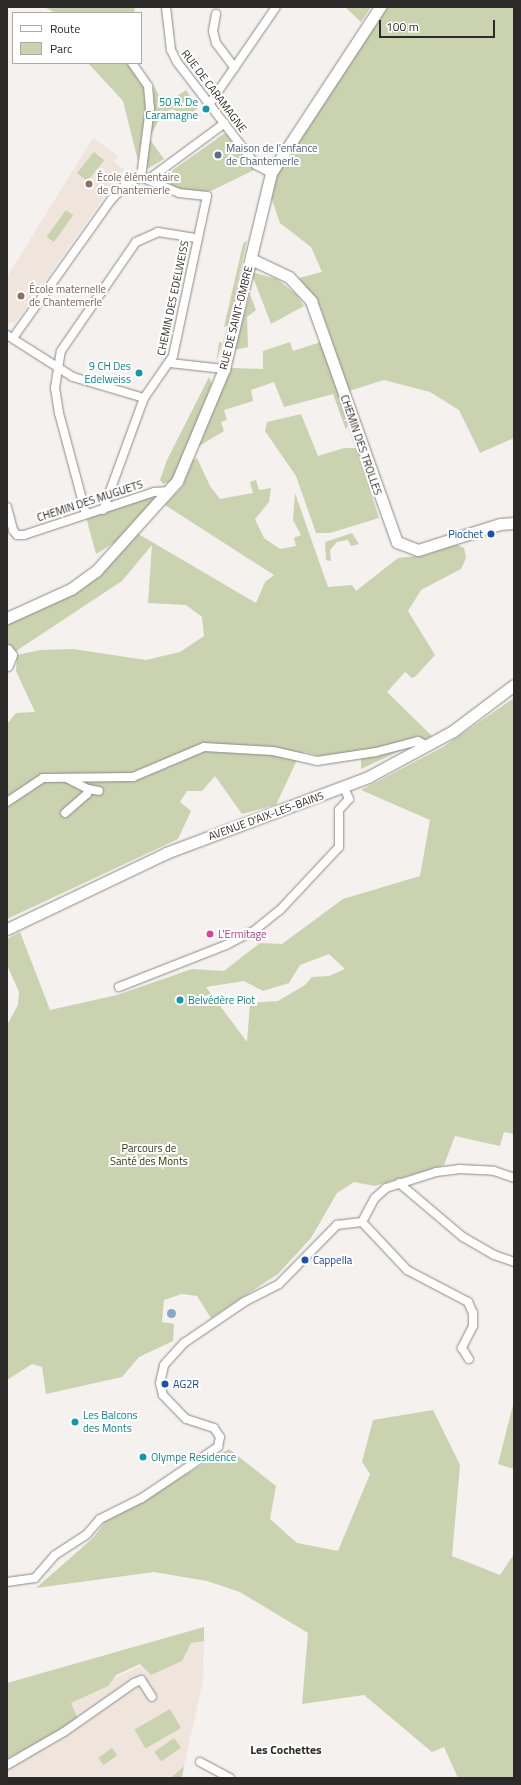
<!DOCTYPE html>
<meta charset="utf-8">
<style>
body{margin:0}
#map{position:relative;width:521px;height:1785px;overflow:hidden;background:#f5f1ee;font-family:"Titillium Web",sans-serif}
div>[style]{position:absolute}
.built>*{inset:0;background:#efe5dd}
.green>*{inset:0;background:#cad2af;transform-origin:0 0}
.water>*{inset:0;background:#8aa7c5}
.round{border-radius:50%}
.roads{filter:drop-shadow(0 0 1px #8c8986) drop-shadow(0 0 1px #8c8986)}
.street>*{height:8px;margin:-4px;padding:0 4px;transform-origin:4px;border-radius:4px;background:#fff}
.secondary>*{height:11px;margin:-5.5px;padding:0 5.5px;transform-origin:5.5px;border-radius:5.5px;background:#fff}
.dots>*{width:11px;height:11px;translate:-50% -50%;box-sizing:border-box;border:2px solid #fff;border-radius:50%}
span{translate:-50% -50%;white-space:nowrap;text-align:center;line-height:1.15;-webkit-text-stroke:4px #fff;paint-order:stroke}
.street-label{font-size:11px;color:#2c2a29}
.culture-label{font-size:11px;color:#0d838f}
.right{translate:-100% -50%;text-align:right}
.left{translate:0 -50%;text-align:left}
.service-label{font-size:11px;color:#4e5e75}
.education-label{font-size:11px;color:#785e54}
.transit-label{font-size:11px;color:#164399}
.hotel-label{font-size:11px;color:#b23c85}
.park-label{font-size:11px;color:#303606}
.neighbourhood-label{font-size:12px;color:#2c2a29;font-weight:700}
.frame{position:absolute;inset:0;border:8px solid #2c2a29;pointer-events:none}
.legend{position:absolute;left:12px;top:12px;width:130px;height:52px;box-sizing:border-box;background:#fff;border:1px solid #abaaa9;margin:0;padding:5px 7px;list-style:none;font-size:12px;color:#2c2a29}
.legend li{display:flex;align-items:center;gap:8px;height:20px}
.legend b{width:20px;border:1px solid #abaaa9}
.scale{position:absolute;left:379px;top:20px;width:116px;height:18px;box-sizing:border-box;border:2px solid #2c2a29;border-top:0;padding-left:5px;font-size:12px;line-height:14px;white-space:nowrap;color:#2c2a29;-webkit-text-stroke:3px #fff;paint-order:stroke}
</style>
<div id="map">
<div class="built">
<i style="clip-path:polygon(93px 138px,118px 156px,114px 162px,124px 169px,20px 316px,15px 322px,7px 323px,7px 277px)"></i>
<i style="clip-path:polygon(204px 1641px,203px 1681px,184px 1766px,171px 1778px,7px 1778px,7px 1727px,191px 1643px)"></i>
</div>
<div class="green">
<i style="clip-path:polygon(44px 7px,135px 7px,134px 13px,56px 13px)"></i>
<i style="clip-path:polygon(345px 7px,371px 7px,361px 22px)"></i>
<i style="clip-path:polygon(383px 7px,514px 7px,514px 438px,480px 453px,459px 410px,430px 392px,384px 380px,349px 391px,320px 306px,299px 278px,322px 272px,311px 247px,280px 223px,268px 188px)"></i>
<i style="clip-path:polygon(88px 63px,127px 63px,143px 83px,147px 101px,138px 161px,123px 101px)"></i>
<i style="clip-path:polygon(154px 85px,160px 99px,173px 99px,186px 90px,198px 108px,186px 117px,173px 109px,163px 112px,151px 135px)"></i>
<i style="clip-path:polygon(225px 133px,254px 170px,211px 191px,181px 191px,172px 187px,169px 181px,173px 170px)"></i>
<i style="clip-path:polygon(151px 141px,164px 159px,147px 169px,147px 144px)"></i>
<i style="left:94px;top:152px;width:13px;height:27px;rotate:39deg"></i>
<i style="left:66px;top:210px;width:9px;height:33px;rotate:36deg"></i>
<i style="clip-path:polygon(247px 240px,228px 325px,224px 327px,243px 244px)"></i>
<i style="clip-path:polygon(251px 272px,277px 279px,297px 295px,304px 306px,271px 324px)"></i>
<i style="clip-path:polygon(250px 294px,256px 310px,247px 317px,248px 347px,234px 350px)"></i>
<i style="clip-path:polygon(221px 342px,222px 344px,216px 362px,219px 343px)"></i>
<i style="clip-path:polygon(290px 342px,293px 351px,321px 342px,349px 421px,346px 430px,333px 394px,284px 407px,274px 382px,251px 390px,253px 401px,224px 410px,227px 420px,221px 422px,224px 431px,199px 446px,231px 368px,263px 369px,263px 351px)"></i>
<i style="clip-path:polygon(209px 377px,212px 384px,172px 481px,163px 484px,160px 480px,167px 460px)"></i>
<i style="clip-path:polygon(301px 414px,318px 456px,344px 448px,357px 448px,379px 518px,330px 533px,316px 533px,296px 476px,265px 431px,267px 422px)"></i>
<i style="clip-path:polygon(197px 458px,210px 486px,220px 499px,253px 493px,250px 482px,256px 480px,259px 490px,271px 488px,269px 502px,255px 519px,264px 538px,280px 549px,296px 546px,294px 538px,301px 535px,293px 520px,295px 493px,328px 587px,352px 585px,356px 591px,398px 558px,426px 555px,455px 544px,464px 548px,466px 558px,461px 569px,421px 590px,408px 611px,435px 655px,416px 676px,412px 678px,405px 672px,387px 692px,432px 736px,361px 769px,361px 752px,320px 756px,304px 752px,297px 760px,276px 805px,242px 814px,215px 776px,202px 791px,187px 791px,180px 802px,191px 811px,178px 839px,7px 919px,7px 724px,16px 713px,35px 712px,16px 671px,17px 655px,40px 650px,73px 649px,146px 660px,180px 652px,204px 636px,202px 617px,186px 605px,148px 603px,152px 545px,122px 581px,7px 657px,7px 623px,75px 591px,135px 532px,256px 603px,265px 582px,274px 575px,165px 505px,182px 487px,193px 460px)"></i>
<i style="clip-path:polygon(153px 496px,156px 499px,117px 541px,96px 554px,86px 517px)"></i>
<i style="clip-path:polygon(352px 533px,359px 544px,351px 546px,348px 540px,337px 542px,330px 550px,331px 561px,326px 560px,325px 542px)"></i>
<i style="clip-path:polygon(evenodd,514px 698px,514px 1134px,504px 1132px,500px 1146px,455px 1136px,444px 1165px,375px 1186px,354px 1182px,337px 1193px,311px 1238px,278px 1274px,211px 1318px,197px 1296px,182px 1294px,164px 1300px,162px 1322px,174px 1324px,173px 1341px,139px 1357px,122px 1377px,46px 1394px,42px 1367px,32px 1364px,7px 1380px,7px 1025px,18px 1005px,19px 992px,7px 965px,7px 939px,20px 932px,50px 1010px,117px 995px,192px 969px,224px 971px,260px 943px,282px 944px,343px 899px,420px 876px,430px 820px,361px 790px,443px 747px,514px 698px,329px 954px,345px 969px,329px 976px,312px 977px,305px 985px,278px 1001px,250px 1003px,247px 1042px,206px 987px,244px 981px,263px 991px,289px 983px,300px 965px,329px 954px)"></i>
<i style="clip-path:polygon(514px 1401px,514px 1469px,498px 1464px)"></i>
<i style="clip-path:polygon(433px 1410px,460px 1465px,452px 1556px,500px 1575px,514px 1554px,514px 1778px,458px 1778px,444px 1747px,432px 1752px,364px 1695px,302px 1704px,308px 1633px,240px 1592px,207px 1581px,154px 1572px,36px 1588px,93px 1538px,105px 1522px,229px 1449px,276px 1486px,270px 1519px,297px 1543px,338px 1551px,370px 1474px,362px 1462px,373px 1420px)"></i>
<i style="clip-path:polygon(204px 1627px,204px 1641px,191px 1643px,182px 1661px,151px 1675px,140px 1664px,116px 1675px,108px 1686px,71px 1703px,78px 1719px,7px 1759px,7px 1683px)"></i>
<i style="left:170px;top:1709px;width:22px;height:41px;rotate:60deg"></i>
<i style="left:174px;top:1738px;width:12px;height:24px;rotate:55deg"></i>
<i style="left:112px;top:1748px;width:9px;height:17px;rotate:54deg"></i>
<i style="clip-path:polygon(184px 1766px,182px 1778px,171px 1778px)"></i>
</div>
<div class="water">
<i class="round" style="left:166.5px;top:1308.5px;width:9px;height:9px"></i>
</div>
<div class="roads">
<div class="street">
<i style="left:166px;top:7px;width:43px;rotate:83.4deg"></i>
<i style="left:171px;top:50px;width:13px;rotate:63deg"></i>
<i style="left:177px;top:62px;width:130px;rotate:52.5deg"></i>
<i style="left:256px;top:165px;width:17px;rotate:28deg"></i>
<i style="left:216px;top:14px;width:17px;rotate:100deg"></i>
<i style="left:213px;top:31px;width:12px;rotate:76deg"></i>
<i style="left:216px;top:43px;width:31px;rotate:53deg"></i>
<i style="left:132px;top:63px;width:28px;rotate:55deg"></i>
<i style="left:148px;top:86px;width:22px;rotate:85deg"></i>
<i style="left:150px;top:108px;width:70px;rotate:97.4deg"></i>
<i style="left:210px;top:103px;width:116px;rotate:-55.5deg"></i>
<i style="left:149px;top:179px;width:94px;rotate:-36.4deg"></i>
<i style="left:7px;top:335px;width:78px;rotate:32.5deg"></i>
<i style="left:73px;top:377px;width:74px;rotate:16.5deg"></i>
<i style="left:13px;top:338px;width:169px;rotate:-54.6deg"></i>
<i style="left:111px;top:200px;width:22px;rotate:-47deg"></i>
<i style="left:126px;top:184px;width:17px;rotate:-25deg"></i>
<i style="left:141px;top:177px;width:41px;rotate:22.8deg"></i>
<i style="left:179px;top:193px;width:28px;rotate:6deg"></i>
<i style="left:207px;top:196px;width:164px;rotate:102deg"></i>
<i style="left:173px;top:356px;width:51px;rotate:124.6deg"></i>
<i style="left:144px;top:398px;width:119px;rotate:110.1deg"></i>
<i style="left:170px;top:363px;width:54px;rotate:6.3deg"></i>
<i style="left:7px;top:507px;width:24px;rotate:75deg"></i>
<i style="left:13px;top:530px;width:6px;rotate:51deg"></i>
<i style="left:17px;top:535px;width:7px"></i>
<i style="left:24px;top:535px;width:137px;rotate:-18.3deg"></i>
<i style="left:154px;top:492px;width:15px;rotate:-4deg"></i>
<i style="left:86px;top:514px;width:105px;rotate:-105deg"></i>
<i style="left:59px;top:413px;width:25px;rotate:-99deg"></i>
<i style="left:55px;top:388px;width:37px;rotate:-81deg"></i>
<i style="left:61px;top:351px;width:132px;rotate:-55.5deg"></i>
<i style="left:136px;top:242px;width:24px;rotate:-24deg"></i>
<i style="left:158px;top:232px;width:39px;rotate:9deg"></i>
<i style="left:88px;top:789px;width:11px;rotate:10deg"></i>
<i style="left:7px;top:802px;width:43px;rotate:-33.7deg"></i>
<i style="left:43px;top:778px;width:90px;rotate:-0.6deg"></i>
<i style="left:133px;top:777px;width:77px;rotate:-22.9deg"></i>
<i style="left:204px;top:747px;width:69px;rotate:3.3deg"></i>
<i style="left:273px;top:751px;width:45px;rotate:12.8deg"></i>
<i style="left:317px;top:761px;width:60px;rotate:-8.7deg"></i>
<i style="left:376px;top:752px;width:43px;rotate:-14.7deg"></i>
<i style="left:418px;top:741px;width:10px;rotate:29deg"></i>
<i style="left:65px;top:813px;width:29px;rotate:-41deg"></i>
<i style="left:87px;top:794px;width:5px;rotate:-79deg"></i>
<i style="left:88px;top:789px;width:22px;rotate:-153deg"></i>
<i style="left:119px;top:987px;width:115px;rotate:-21.4deg"></i>
<i style="left:226px;top:945px;width:33px;rotate:-27deg"></i>
<i style="left:255px;top:930px;width:32px;rotate:-39deg"></i>
<i style="left:280px;top:910px;width:86px;rotate:-46.9deg"></i>
<i style="left:339px;top:847px;width:37px;rotate:-90deg"></i>
<i style="left:339px;top:810px;width:15px;rotate:-48deg"></i>
<i style="left:349px;top:799px;width:13px;rotate:-113deg"></i>
<i style="left:399px;top:1183px;width:84px;rotate:40.2deg"></i>
<i style="left:463px;top:1237px;width:36px;rotate:30deg"></i>
<i style="left:494px;top:1255px;width:21px;rotate:19deg"></i>
<i style="left:362px;top:1222px;width:66px;rotate:46.8deg"></i>
<i style="left:407px;top:1270px;width:69px;rotate:27.7deg"></i>
<i style="left:468px;top:1302px;width:12px;rotate:66deg"></i>
<i style="left:473px;top:1313px;width:13px;rotate:90deg"></i>
<i style="left:473px;top:1326px;width:25px;rotate:117deg"></i>
<i style="left:462px;top:1348px;width:13px;rotate:58deg"></i>
<i style="left:7px;top:1582px;width:28px;rotate:-8deg"></i>
<i style="left:35px;top:1578px;width:30px;rotate:-49deg"></i>
<i style="left:55px;top:1555px;width:38px;rotate:-33deg"></i>
<i style="left:87px;top:1534px;width:20px;rotate:-49deg"></i>
<i style="left:100px;top:1519px;width:47px;rotate:-26.6deg"></i>
<i style="left:142px;top:1498px;width:92px;rotate:-33.9deg"></i>
<i style="left:218px;top:1447px;width:10px;rotate:-79deg"></i>
<i style="left:220px;top:1437px;width:11px;rotate:-124deg"></i>
<i style="left:214px;top:1428px;width:29px;rotate:-162deg"></i>
<i style="left:186px;top:1419px;width:33px;rotate:-134deg"></i>
<i style="left:163px;top:1395px;width:12px;rotate:-104deg"></i>
<i style="left:160px;top:1383px;width:18px;rotate:-77deg"></i>
<i style="left:164px;top:1365px;width:30px;rotate:-48deg"></i>
<i style="left:184px;top:1343px;width:73px;rotate:-34.3deg"></i>
<i style="left:244px;top:1302px;width:39px;rotate:-27deg"></i>
<i style="left:279px;top:1284px;width:83px;rotate:-45.5deg"></i>
<i style="left:337px;top:1225px;width:25px;rotate:-7deg"></i>
<i style="left:362px;top:1222px;width:27px;rotate:-62deg"></i>
<i style="left:375px;top:1198px;width:15px;rotate:-42deg"></i>
<i style="left:386px;top:1188px;width:52px;rotate:-17.7deg"></i>
<i style="left:436px;top:1172px;width:23px;rotate:-7deg"></i>
<i style="left:459px;top:1169px;width:35px;rotate:3deg"></i>
<i style="left:494px;top:1171px;width:21px;rotate:19deg"></i>
<i style="left:200px;top:1762px;width:34px;rotate:28deg"></i>
<i style="left:7px;top:1765px;width:66px;rotate:-30.1deg"></i>
<i style="left:64px;top:1732px;width:85px;rotate:-35deg"></i>
<i style="left:134px;top:1683px;width:8px;rotate:-23deg"></i>
<i style="left:141px;top:1680px;width:20px;rotate:57deg"></i>
</div>
<div class="secondary">
<i style="left:251px;top:259px;width:42px;rotate:25.3deg"></i>
<i style="left:289px;top:277px;width:33px;rotate:47deg"></i>
<i style="left:311px;top:301px;width:256px;rotate:70.4deg"></i>
<i style="left:397px;top:542px;width:22px;rotate:21deg"></i>
<i style="left:418px;top:550px;width:86px;rotate:-17.6deg"></i>
<i style="left:500px;top:524px;width:14px;rotate:-4deg"></i>
<i style="left:7px;top:618px;width:70px;rotate:-24.4deg"></i>
<i style="left:71px;top:589px;width:31px;rotate:-36deg"></i>
<i style="left:96px;top:571px;width:121px;rotate:-48deg"></i>
<i style="left:177px;top:481px;width:121px;rotate:-67.2deg"></i>
<i style="left:224px;top:369px;width:202px;rotate:-76.5deg"></i>
<i style="left:271px;top:173px;width:199px;rotate:-56.7deg"></i>
<i style="left:7px;top:650px;width:6px;rotate:51deg"></i>
<i style="left:11px;top:655px;width:11px;rotate:112deg"></i>
<i style="left:7px;top:929px;width:176px;rotate:-25.5deg"></i>
<i style="left:166px;top:853px;width:216px;rotate:-20.6deg"></i>
<i style="left:368px;top:777px;width:97px;rotate:-28.4deg"></i>
<i style="left:453px;top:731px;width:76px;rotate:-37deg"></i>
</div>
</div>
<div class="dots">
<i style="left:206px;top:109px;background:#0f9aa8"></i>
<i style="left:218px;top:155px;background:#5c6f8a"></i>
<i style="left:89px;top:184px;background:#8d6e63"></i>
<i style="left:21px;top:296px;background:#8d6e63"></i>
<i style="left:139px;top:373px;background:#0f9aa8"></i>
<i style="left:491px;top:534px;background:#1a4fb4"></i>
<i style="left:210px;top:934px;background:#d1479c"></i>
<i style="left:180px;top:1000px;background:#0f9aa8"></i>
<i style="left:305px;top:1260px;background:#1a4fb4"></i>
<i style="left:165px;top:1384px;background:#1a4fb4"></i>
<i style="left:75px;top:1422px;background:#0f9aa8"></i>
<i style="left:143px;top:1457px;background:#0f9aa8"></i>
</div>
<div class="street-label">
<span style="left:214px;top:91px;rotate:53deg">RUE DE CARAMAGNE</span>
<span style="left:173px;top:298px;rotate:-78deg">CHEMIN DES EDELWEISS</span>
<span style="left:236px;top:318px;rotate:-76deg">RUE DE SAINT-OMBRE</span>
<span style="left:361px;top:445px;rotate:71deg">CHEMIN DES TROLLES</span>
<span style="left:90px;top:501px;rotate:-18deg">CHEMIN DES MUGUETS</span>
<span style="left:266px;top:816px;rotate:-20deg">AVENUE D'AIX-LES-BAINS</span>
</div>
<div class="culture-label">
<span class="right" style="left:198px;top:109px">50 R. De<br>Caramagne</span>
<span class="right" style="left:131px;top:373px">9 CH Des<br>Edelweiss</span>
<span class="left" style="left:188px;top:1000px">Belvédère Piot</span>
<span class="left" style="left:83px;top:1422px">Les Balcons<br>des Monts</span>
<span class="left" style="left:151px;top:1457px">Olympe Residence</span>
</div>
<div class="service-label">
<span class="left" style="left:226px;top:155px">Maison de l'enfance<br>de Chantemerle</span>
</div>
<div class="education-label">
<span class="left" style="left:97px;top:184px">École élémentaire<br>de Chantemerle</span>
<span class="left" style="left:29px;top:296px">École maternelle<br>de Chantemerle</span>
</div>
<div class="transit-label">
<span class="right" style="left:483px;top:534px">Piochet</span>
<span class="left" style="left:313px;top:1260px">Cappella</span>
<span class="left" style="left:173px;top:1384px">AG2R</span>
</div>
<div class="hotel-label">
<span class="left" style="left:218px;top:934px">L'Ermitage</span>
</div>
<div class="park-label">
<span style="left:149px;top:1155px">Parcours de<br>Santé des Monts</span>
</div>
<div class="neighbourhood-label">
<span style="left:286px;top:1750px">Les Cochettes</span>
</div>
<div class="frame"></div>
<ul class="legend">
<li><b style="height:5px;background:#fff"></b>Route</li>
<li><b style="height:11px;background:#cad2af"></b>Parc</li>
</ul>
<div class="scale">100 m</div>
</div>
